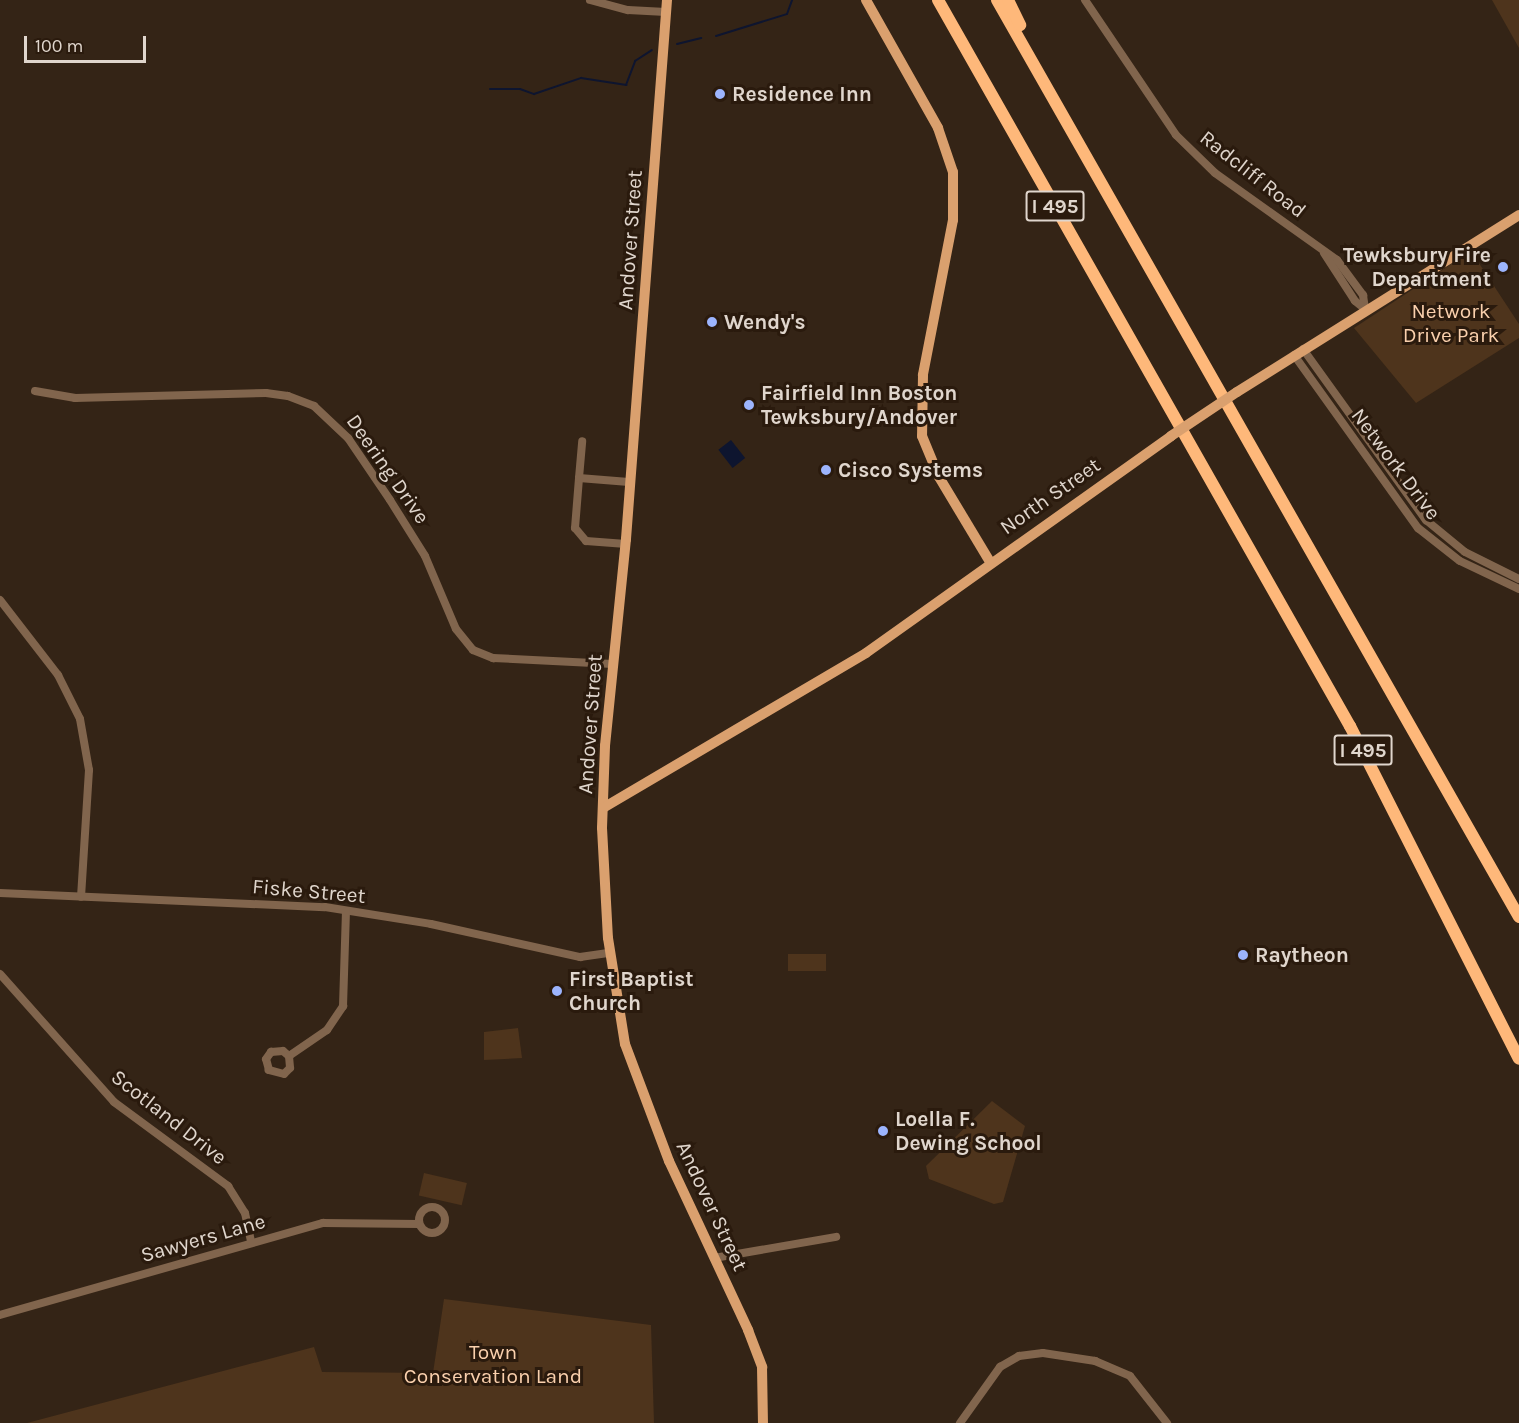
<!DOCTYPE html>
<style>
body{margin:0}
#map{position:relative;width:1519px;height:1423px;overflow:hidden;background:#342416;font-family:Karla,sans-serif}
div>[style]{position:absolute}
.green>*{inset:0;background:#4e341c;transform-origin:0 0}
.water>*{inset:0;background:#0e152f;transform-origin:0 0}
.stream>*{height:2px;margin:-1px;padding:0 1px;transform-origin:1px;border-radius:1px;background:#0e152f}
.minor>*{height:8px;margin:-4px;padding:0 4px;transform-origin:4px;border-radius:4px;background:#81654d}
.minor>.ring{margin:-4px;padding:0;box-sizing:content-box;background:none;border:8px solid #81654d;border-radius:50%}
.major>*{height:10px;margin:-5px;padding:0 5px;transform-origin:5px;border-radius:5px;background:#daa06e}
.highway>*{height:12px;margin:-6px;padding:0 6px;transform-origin:6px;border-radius:6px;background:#feb87a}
.major-bridge>*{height:10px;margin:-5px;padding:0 5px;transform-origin:5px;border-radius:5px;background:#daa06e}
.dots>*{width:16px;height:16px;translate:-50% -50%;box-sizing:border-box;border:3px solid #2a1a0d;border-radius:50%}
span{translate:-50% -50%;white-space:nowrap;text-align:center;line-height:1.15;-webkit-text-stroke:6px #2a1a0d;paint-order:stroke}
.shield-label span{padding:2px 4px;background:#2a1a0d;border:2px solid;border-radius:4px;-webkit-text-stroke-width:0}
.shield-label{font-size:20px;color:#e0d6cd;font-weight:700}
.poi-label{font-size:21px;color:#e0d6cd;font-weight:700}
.left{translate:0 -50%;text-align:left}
.right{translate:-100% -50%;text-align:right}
.street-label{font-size:21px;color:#e0d6cd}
.park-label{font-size:21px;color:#fad0ad}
.scale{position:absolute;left:24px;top:36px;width:122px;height:27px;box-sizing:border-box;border:3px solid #e0d6cd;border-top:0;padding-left:8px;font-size:18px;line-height:21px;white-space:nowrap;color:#e0d6cd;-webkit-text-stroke:4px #2a1a0d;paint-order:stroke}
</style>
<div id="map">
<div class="green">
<i style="clip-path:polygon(1492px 0,1519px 0,1519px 48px)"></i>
<i style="clip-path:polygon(1471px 251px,1519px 324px,1519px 338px,1416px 403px,1354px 328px)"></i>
<i style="left:826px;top:954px;width:17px;height:38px;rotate:90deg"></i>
<i style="clip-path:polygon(518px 1028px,522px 1058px,484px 1060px,484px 1032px)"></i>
<i style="clip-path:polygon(992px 1101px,1025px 1126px,1003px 1202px,994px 1204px,929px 1179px,926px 1166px)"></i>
<i style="left:424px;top:1173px;width:44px;height:23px;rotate:13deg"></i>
<i style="clip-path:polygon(444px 1299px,651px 1325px,654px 1423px,27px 1423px,314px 1347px,322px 1372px,433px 1373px)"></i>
</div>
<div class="water">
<i style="left:731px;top:440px;width:23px;height:16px;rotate:52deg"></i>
</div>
<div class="stream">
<i style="left:716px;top:36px;width:74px;rotate:-17.2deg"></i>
<i style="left:787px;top:14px;width:15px;rotate:-70deg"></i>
<i style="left:677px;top:44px;width:25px;rotate:-14deg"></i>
<i style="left:490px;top:89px;width:30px"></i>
<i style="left:520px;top:89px;width:15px;rotate:20deg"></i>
<i style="left:534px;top:94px;width:50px;rotate:-18.8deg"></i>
<i style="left:581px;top:78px;width:46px;rotate:8.8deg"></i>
<i style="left:626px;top:85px;width:26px;rotate:-69deg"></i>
<i style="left:635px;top:61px;width:20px;rotate:-33deg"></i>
</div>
<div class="minor">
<i style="left:590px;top:0;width:39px;rotate:15deg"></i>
<i style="left:628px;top:10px;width:38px;rotate:3deg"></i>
<i style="left:1085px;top:0;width:163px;rotate:56deg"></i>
<i style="left:1176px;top:135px;width:54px;rotate:44.3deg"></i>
<i style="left:1215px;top:173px;width:150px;rotate:35.5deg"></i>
<i style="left:1337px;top:260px;width:44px;rotate:53.4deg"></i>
<i style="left:1363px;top:295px;width:14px;rotate:82deg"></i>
<i style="left:1324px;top:253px;width:57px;rotate:57.1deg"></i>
<i style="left:1355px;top:301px;width:13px;rotate:39deg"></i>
<i style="left:1303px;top:349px;width:211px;rotate:54.3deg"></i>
<i style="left:1426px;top:520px;width:50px;rotate:39.4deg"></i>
<i style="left:1465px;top:552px;width:60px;rotate:26.6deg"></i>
<i style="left:1294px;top:355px;width:213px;rotate:54.4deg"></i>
<i style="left:1418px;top:528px;width:53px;rotate:38.2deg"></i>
<i style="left:1460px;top:561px;width:65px;rotate:25.4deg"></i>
<i style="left:35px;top:391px;width:41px;rotate:9.9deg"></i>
<i style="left:75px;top:398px;width:191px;rotate:-1.5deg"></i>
<i style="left:266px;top:393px;width:22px;rotate:8deg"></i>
<i style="left:288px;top:396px;width:28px;rotate:21deg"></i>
<i style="left:314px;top:406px;width:47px;rotate:43.3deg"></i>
<i style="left:348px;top:438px;width:75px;rotate:55.9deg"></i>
<i style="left:390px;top:500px;width:66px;rotate:58deg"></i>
<i style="left:425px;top:556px;width:79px;rotate:67deg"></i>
<i style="left:456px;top:629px;width:27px;rotate:51deg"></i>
<i style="left:473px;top:650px;width:22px;rotate:22deg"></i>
<i style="left:493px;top:658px;width:120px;rotate:2.9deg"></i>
<i style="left:579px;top:478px;width:37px;rotate:-85deg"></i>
<i style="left:626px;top:544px;width:40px;rotate:-175.7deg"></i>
<i style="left:586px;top:541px;width:17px;rotate:-130deg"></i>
<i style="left:575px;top:528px;width:50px;rotate:-85.4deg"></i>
<i style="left:579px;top:478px;width:50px;rotate:4.6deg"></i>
<i style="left:0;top:600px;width:95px;rotate:52.3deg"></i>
<i style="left:58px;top:675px;width:49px;rotate:63.4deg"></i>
<i style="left:80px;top:719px;width:52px;rotate:80deg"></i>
<i style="left:89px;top:770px;width:127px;rotate:93.6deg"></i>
<i style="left:0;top:893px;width:325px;rotate:2.5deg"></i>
<i style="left:325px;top:907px;width:107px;rotate:9.1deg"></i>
<i style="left:431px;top:924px;width:153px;rotate:12.5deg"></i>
<i style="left:580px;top:957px;width:30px;rotate:-8deg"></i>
<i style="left:0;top:974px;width:171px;rotate:48.3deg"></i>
<i style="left:114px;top:1102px;width:142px;rotate:36.4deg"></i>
<i style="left:228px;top:1186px;width:32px;rotate:58deg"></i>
<i style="left:245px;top:1213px;width:30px;rotate:78deg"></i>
<i style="left:289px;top:1056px;width:12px;rotate:85deg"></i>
<i style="left:290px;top:1068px;width:8px;rotate:135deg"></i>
<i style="left:284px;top:1074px;width:16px;rotate:-165deg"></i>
<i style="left:269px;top:1070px;width:11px;rotate:-105deg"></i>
<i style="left:266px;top:1059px;width:9px;rotate:-54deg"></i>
<i style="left:271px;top:1052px;width:12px;rotate:-5deg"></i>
<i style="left:283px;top:1051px;width:8px;rotate:40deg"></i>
<i style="left:289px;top:1056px;width:46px;rotate:-34.4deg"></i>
<i style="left:327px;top:1030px;width:29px;rotate:-56deg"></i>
<i style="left:343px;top:1006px;width:95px;rotate:-88.2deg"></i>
<i class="ring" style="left:419px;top:1207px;width:18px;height:18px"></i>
<i style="left:714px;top:1258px;width:124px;rotate:-9.8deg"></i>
<i style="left:0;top:1315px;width:336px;rotate:-15.9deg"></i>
<i style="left:323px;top:1223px;width:96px;rotate:0.6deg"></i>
<i style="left:960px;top:1423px;width:69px;rotate:-54.5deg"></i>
<i style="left:1000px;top:1367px;width:22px;rotate:-30deg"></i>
<i style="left:1019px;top:1356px;width:24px;rotate:-7deg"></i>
<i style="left:1043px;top:1353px;width:53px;rotate:8.7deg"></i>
<i style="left:1095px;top:1361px;width:38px;rotate:23deg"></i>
<i style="left:1130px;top:1376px;width:60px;rotate:51.8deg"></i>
</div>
<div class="major">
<i style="left:667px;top:0;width:541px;rotate:94.35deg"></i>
<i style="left:626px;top:539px;width:208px;rotate:95.8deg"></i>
<i style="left:605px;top:746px;width:82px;rotate:92.1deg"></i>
<i style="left:602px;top:828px;width:110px;rotate:86.9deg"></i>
<i style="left:608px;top:938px;width:107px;rotate:80.9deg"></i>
<i style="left:625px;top:1044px;width:125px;rotate:69.4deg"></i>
<i style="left:669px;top:1161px;width:187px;rotate:64.9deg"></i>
<i style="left:748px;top:1330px;width:40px;rotate:69deg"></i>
<i style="left:762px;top:1367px;width:56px;rotate:89deg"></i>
<i style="left:866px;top:0;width:147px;rotate:60.6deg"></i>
<i style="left:938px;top:128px;width:46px;rotate:71.2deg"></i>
<i style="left:953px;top:172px;width:48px;rotate:90deg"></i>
<i style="left:953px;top:220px;width:158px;rotate:101deg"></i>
<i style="left:923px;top:375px;width:61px;rotate:90.9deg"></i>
<i style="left:922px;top:436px;width:44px;rotate:67.5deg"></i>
<i style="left:939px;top:477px;width:99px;rotate:59deg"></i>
<i style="left:1237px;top:392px;width:333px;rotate:-32.1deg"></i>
<i style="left:603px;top:808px;width:305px;rotate:-30.5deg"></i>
<i style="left:866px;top:653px;width:374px;rotate:-35.4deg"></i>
</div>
<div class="highway">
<i style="left:938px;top:0;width:835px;rotate:60.43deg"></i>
<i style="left:1350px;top:726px;width:373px;rotate:63.1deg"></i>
<i style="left:997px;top:0;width:1055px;rotate:60.35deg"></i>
<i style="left:1008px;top:0;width:28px;rotate:64deg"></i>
</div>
<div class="major-bridge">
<i style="left:1171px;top:436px;width:79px;rotate:-33.7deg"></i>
</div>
<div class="dots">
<i style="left:720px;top:94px;background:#9cb4fd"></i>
<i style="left:1503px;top:267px;background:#9cb4fd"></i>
<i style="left:712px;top:322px;background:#9cb4fd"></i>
<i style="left:749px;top:405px;background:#9cb4fd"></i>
<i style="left:826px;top:470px;background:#9cb4fd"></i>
<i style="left:1243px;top:955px;background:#9cb4fd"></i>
<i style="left:557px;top:991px;background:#9cb4fd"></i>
<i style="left:883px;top:1131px;background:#9cb4fd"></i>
</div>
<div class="shield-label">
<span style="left:1055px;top:206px">I 495</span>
<span style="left:1363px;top:750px">I 495</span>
</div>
<div class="poi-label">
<span class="left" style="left:732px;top:94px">Residence Inn</span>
<span class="right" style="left:1491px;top:267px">Tewksbury Fire<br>Department</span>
<span class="left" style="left:724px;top:322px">Wendy's</span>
<span class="left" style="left:761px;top:405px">Fairfield Inn Boston<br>Tewksbury/Andover</span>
<span class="left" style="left:838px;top:470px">Cisco Systems</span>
<span class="left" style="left:1255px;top:955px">Raytheon</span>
<span class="left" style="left:569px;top:991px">First Baptist<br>Church</span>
<span class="left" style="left:895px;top:1131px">Loella F.<br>Dewing School</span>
</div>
<div class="street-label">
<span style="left:1253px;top:174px;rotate:38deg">Radcliff Road</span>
<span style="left:630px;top:240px;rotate:-86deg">Andover Street</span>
<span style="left:1396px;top:464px;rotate:53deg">Network Drive</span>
<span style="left:388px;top:469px;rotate:55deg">Deering Drive</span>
<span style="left:1050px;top:496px;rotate:-35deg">North Street</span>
<span style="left:590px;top:724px;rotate:-86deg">Andover Street</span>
<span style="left:309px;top:891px;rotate:5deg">Fiske Street</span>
<span style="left:169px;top:1117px;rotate:38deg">Scotland Drive</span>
<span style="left:712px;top:1206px;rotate:65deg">Andover Street</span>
<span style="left:203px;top:1238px;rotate:-16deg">Sawyers Lane</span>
</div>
<div class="park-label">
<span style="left:1451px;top:323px">Network<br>Drive Park</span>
<span style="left:493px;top:1364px">Town<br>Conservation Land</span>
</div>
<div class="scale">100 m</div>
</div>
